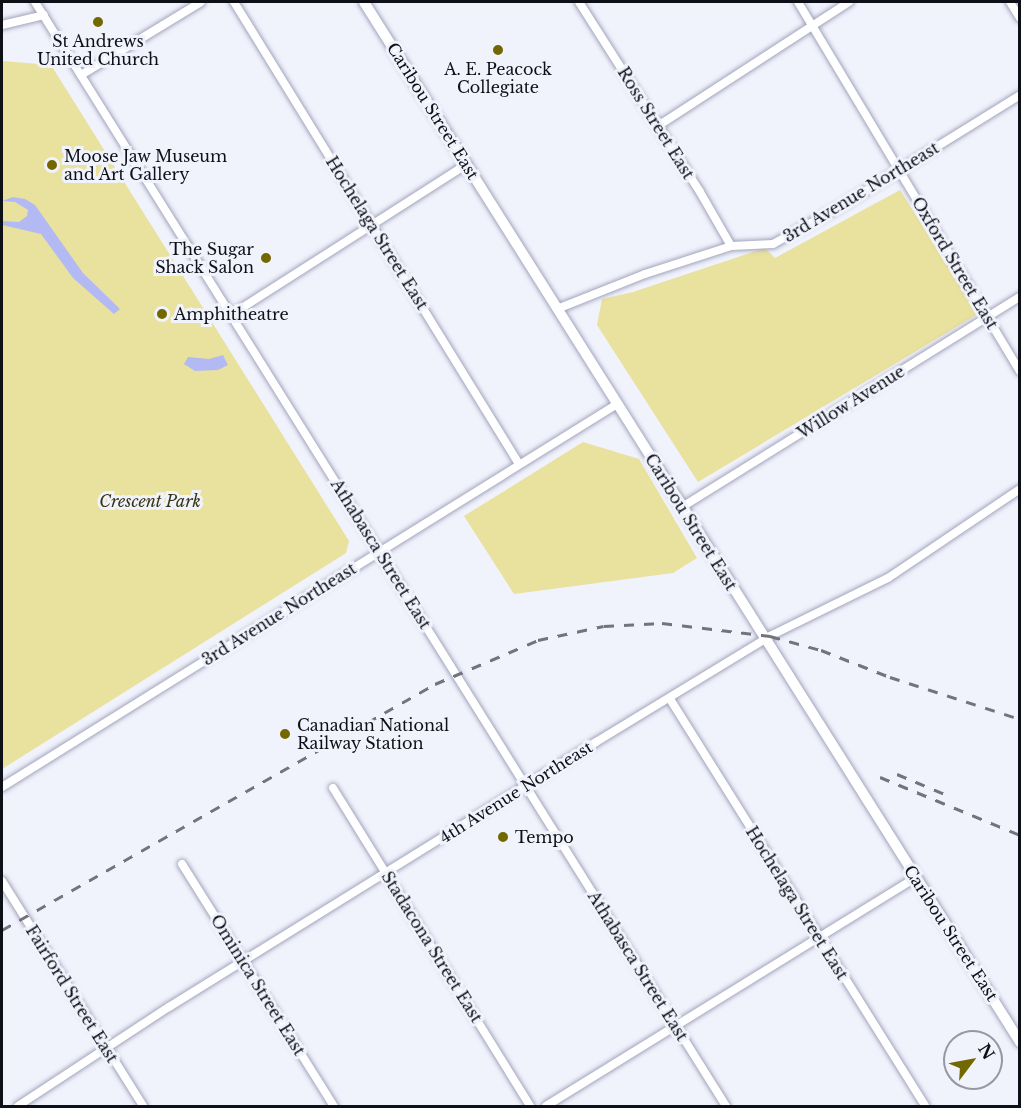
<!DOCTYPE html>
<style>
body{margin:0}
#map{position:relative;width:1021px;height:1108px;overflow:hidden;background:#f0f2fc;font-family:"Libre Baskerville",serif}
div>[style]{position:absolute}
.green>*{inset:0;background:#e9e19e}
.water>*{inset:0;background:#b3baf3}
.roads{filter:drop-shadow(0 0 2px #a2a5bc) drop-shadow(0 0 2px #a2a5bc)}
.minor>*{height:8px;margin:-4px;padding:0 4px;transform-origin:4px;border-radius:4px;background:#fff}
.tertiary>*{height:10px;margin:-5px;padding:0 5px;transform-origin:5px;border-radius:5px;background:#fff}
.rail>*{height:3px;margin-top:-1.5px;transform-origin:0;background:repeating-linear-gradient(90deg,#72747c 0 10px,transparent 0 20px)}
.dots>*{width:16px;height:16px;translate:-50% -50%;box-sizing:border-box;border:3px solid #f0f2fc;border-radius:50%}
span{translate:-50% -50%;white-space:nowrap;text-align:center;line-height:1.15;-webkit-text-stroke:6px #f0f2fc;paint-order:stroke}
.poi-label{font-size:16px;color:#0e1017}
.left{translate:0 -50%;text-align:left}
.right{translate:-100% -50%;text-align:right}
.street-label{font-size:16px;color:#0e1017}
.park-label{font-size:16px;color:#383411;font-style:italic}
.frame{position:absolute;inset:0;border:3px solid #0e1017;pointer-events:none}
.north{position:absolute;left:943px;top:1030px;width:60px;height:60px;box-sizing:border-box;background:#f0f2fc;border:2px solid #9698a0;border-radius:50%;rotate:58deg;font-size:16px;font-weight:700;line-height:24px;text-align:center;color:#0e1017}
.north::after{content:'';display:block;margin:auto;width:21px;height:27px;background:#736800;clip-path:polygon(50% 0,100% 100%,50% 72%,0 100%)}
</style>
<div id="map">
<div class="green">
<i style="clip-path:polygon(2px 61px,51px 65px,349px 541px,346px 553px,2px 769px)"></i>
<i style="clip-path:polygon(900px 190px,978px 314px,698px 482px,597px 325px,602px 299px,633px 292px,765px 248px,775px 258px)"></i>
<i style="clip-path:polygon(583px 442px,639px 459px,697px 558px,673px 573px,514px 594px,464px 516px)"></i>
</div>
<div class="water">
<i style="clip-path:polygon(13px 197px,25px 199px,35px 205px,83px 273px,120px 309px,114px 314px,73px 278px,41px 234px,2px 225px,2px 221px,19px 222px,27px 216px,28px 210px,15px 202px,2px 201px)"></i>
<i style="clip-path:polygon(223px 355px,228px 365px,218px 370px,195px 371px,184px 364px,188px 357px,209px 359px)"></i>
</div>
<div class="roads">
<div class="minor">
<i style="left:35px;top:2px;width:1302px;rotate:57.96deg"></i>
<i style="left:234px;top:2px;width:543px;rotate:58.33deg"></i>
<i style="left:579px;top:2px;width:225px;rotate:57.5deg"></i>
<i style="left:700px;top:192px;width:62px;rotate:60.1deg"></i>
<i style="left:798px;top:2px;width:431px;rotate:59deg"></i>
<i style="left:1010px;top:2px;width:19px;rotate:58deg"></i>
<i style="left:2px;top:25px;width:43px;rotate:-13.4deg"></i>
<i style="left:81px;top:75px;width:140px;rotate:-31.3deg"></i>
<i style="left:658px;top:126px;width:228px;rotate:-33deg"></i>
<i style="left:557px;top:309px;width:95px;rotate:-21.7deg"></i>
<i style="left:645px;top:274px;width:90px;rotate:-18deg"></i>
<i style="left:731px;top:246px;width:42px;rotate:-2.7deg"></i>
<i style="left:773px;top:244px;width:74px;rotate:-29deg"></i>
<i style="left:838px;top:208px;width:214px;rotate:-31.8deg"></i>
<i style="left:231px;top:315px;width:279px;rotate:-32.6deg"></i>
<i style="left:682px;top:507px;width:398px;rotate:-31.9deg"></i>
<i style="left:670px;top:699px;width:480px;rotate:57.9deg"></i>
<i style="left:2px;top:787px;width:725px;rotate:-31.91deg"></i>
<i style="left:333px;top:788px;width:374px;rotate:58.2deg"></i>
<i style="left:182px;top:864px;width:286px;rotate:57.9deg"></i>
<i style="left:2px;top:881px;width:266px;rotate:57.9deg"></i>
<i style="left:18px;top:1106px;width:181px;rotate:-33.3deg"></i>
<i style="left:169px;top:1007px;width:503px;rotate:-31.82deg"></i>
<i style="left:596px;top:742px;width:204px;rotate:-31.3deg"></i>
<i style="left:770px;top:636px;width:131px;rotate:-26.2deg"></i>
<i style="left:888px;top:578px;width:159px;rotate:-34deg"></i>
<i style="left:546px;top:1106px;width:434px;rotate:-31.7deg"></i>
</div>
<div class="tertiary">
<i style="left:364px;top:2px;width:1230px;rotate:57.76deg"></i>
</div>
</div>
<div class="rail">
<i style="left:897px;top:774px;width:54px;rotate:22.8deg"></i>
<i style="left:880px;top:777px;width:152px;rotate:22.5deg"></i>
<i style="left:2px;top:930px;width:498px;rotate:-29.6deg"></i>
<i style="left:435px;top:684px;width:112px;rotate:-23.1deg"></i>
<i style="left:538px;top:640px;width:67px;rotate:-12deg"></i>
<i style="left:604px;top:626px;width:58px;rotate:-3deg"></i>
<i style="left:662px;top:623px;width:109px;rotate:6.9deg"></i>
<i style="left:770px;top:636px;width:53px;rotate:15.4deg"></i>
<i style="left:821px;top:650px;width:74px;rotate:21.4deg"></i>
<i style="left:890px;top:677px;width:137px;rotate:17.9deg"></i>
</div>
<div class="dots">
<i style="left:98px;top:22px;background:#736800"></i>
<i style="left:498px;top:50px;background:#736800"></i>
<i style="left:52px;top:165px;background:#736800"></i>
<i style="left:266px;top:258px;background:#736800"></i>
<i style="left:162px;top:314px;background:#736800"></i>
<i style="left:285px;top:734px;background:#736800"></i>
<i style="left:503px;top:837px;background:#736800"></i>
</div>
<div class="poi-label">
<span style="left:98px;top:50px">St Andrews<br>United Church</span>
<span style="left:498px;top:78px">A. E. Peacock<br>Collegiate</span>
<span class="left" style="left:64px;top:165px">Moose Jaw Museum<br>and Art Gallery</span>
<span class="right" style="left:254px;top:258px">The Sugar<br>Shack Salon</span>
<span class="left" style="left:174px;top:314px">Amphitheatre</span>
<span class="left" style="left:297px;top:734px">Canadian National<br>Railway Station</span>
<span class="left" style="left:515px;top:837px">Tempo</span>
</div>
<div class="street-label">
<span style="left:433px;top:111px;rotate:58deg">Caribou Street East</span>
<span style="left:656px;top:123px;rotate:58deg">Ross Street East</span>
<span style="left:861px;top:192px;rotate:-31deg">3rd Avenue Northeast</span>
<span style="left:377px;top:233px;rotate:58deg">Hochelaga Street East</span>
<span style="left:955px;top:263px;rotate:59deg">Oxford Street East</span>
<span style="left:851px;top:402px;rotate:-32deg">Willow Avenue</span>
<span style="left:691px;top:522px;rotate:58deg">Caribou Street East</span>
<span style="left:381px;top:554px;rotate:58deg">Athabasca Street East</span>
<span style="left:279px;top:614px;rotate:-32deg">3rd Avenue Northeast</span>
<span style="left:516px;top:792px;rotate:-32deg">4th Avenue Northeast</span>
<span style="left:797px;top:903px;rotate:58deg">Hochelaga Street East</span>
<span style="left:951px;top:933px;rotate:57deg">Caribou Street East</span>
<span style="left:432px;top:947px;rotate:58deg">Stadacona Street East</span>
<span style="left:638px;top:966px;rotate:58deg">Athabasca Street East</span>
<span style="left:258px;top:985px;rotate:58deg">Ominica Street East</span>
<span style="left:72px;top:994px;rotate:58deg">Fairford Street East</span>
</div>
<div class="park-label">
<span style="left:150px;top:501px">Crescent Park</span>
</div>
<div class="frame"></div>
<div class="north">N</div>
</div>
